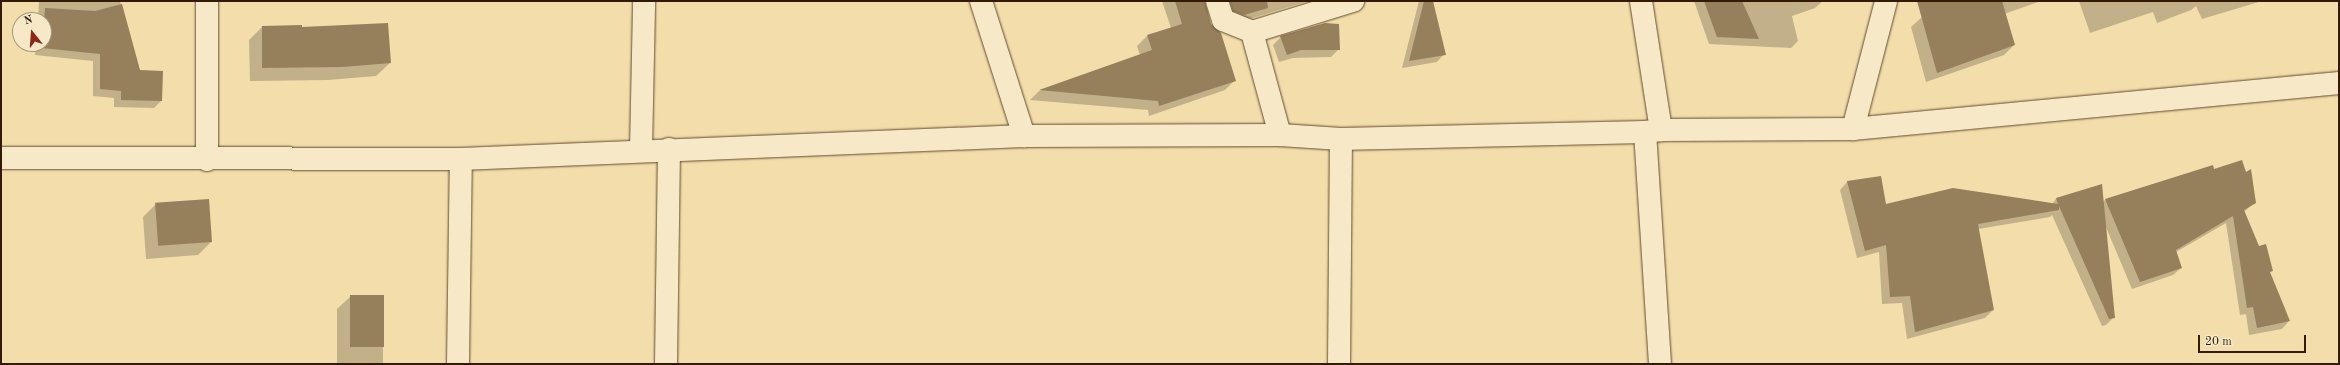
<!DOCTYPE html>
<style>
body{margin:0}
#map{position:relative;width:2340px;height:365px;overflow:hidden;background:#f2ddab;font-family:"Old Standard TT",serif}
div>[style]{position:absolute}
.shadow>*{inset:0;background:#0003}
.building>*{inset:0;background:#967f5b;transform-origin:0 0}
.roads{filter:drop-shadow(0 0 1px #624b2e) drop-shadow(0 0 1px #624b2e)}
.minor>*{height:22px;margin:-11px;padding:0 11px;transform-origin:11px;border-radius:11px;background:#f7e9c8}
span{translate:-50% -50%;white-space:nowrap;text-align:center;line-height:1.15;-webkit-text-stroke:3px #f7e9c8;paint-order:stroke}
.frame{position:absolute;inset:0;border:2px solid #321a05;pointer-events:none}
.north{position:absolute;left:12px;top:12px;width:40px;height:40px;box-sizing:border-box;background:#f7e9c8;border:1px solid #a8967a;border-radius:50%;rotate:343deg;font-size:11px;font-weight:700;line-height:16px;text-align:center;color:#321a05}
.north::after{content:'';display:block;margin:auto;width:14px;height:18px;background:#8f2418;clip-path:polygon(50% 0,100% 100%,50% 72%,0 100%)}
.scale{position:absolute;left:2198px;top:335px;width:108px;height:18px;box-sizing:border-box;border:2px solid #321a05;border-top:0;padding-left:5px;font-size:12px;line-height:14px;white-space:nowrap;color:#321a05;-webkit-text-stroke:3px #f7e9c8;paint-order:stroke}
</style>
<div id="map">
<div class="shadow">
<i style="clip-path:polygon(39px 1px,120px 1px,140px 71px,161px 101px,154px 108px,114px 107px,114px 98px,93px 96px,93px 61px,35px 55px,36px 44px,44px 44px,44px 20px,38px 20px)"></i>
<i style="clip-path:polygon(1162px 1px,1204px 1px,1210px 25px,1235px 80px,1225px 90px,1149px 116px,1148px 110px,1030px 100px,1039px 91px,1140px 55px,1137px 46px,1147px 36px,1171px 28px)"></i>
<i style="clip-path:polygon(1214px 1px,1308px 1px,1232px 24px)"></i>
<i style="clip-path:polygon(1419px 1px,1432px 1px,1444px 54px,1437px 62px,1402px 68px)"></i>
<i style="clip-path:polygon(1694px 1px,1823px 1px,1815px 8px,1792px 16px,1798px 41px,1791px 48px,1709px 44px)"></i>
<i style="clip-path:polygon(1951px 1px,2041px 1px,2004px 14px,2014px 45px,2004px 55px,1926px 82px,1911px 27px,1922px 17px)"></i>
<i style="clip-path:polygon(2079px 1px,2262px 1px,2202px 19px,2196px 6px,2191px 10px,2157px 23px,2153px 12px,2090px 33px)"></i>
<i style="clip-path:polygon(262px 27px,301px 28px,390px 63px,376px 76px,328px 80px,250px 81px,249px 40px)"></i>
<i style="clip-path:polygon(1281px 37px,1339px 49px,1331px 57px,1293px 58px,1279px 62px,1273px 45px)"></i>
<i style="clip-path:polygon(2212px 166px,2213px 170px,2255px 202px,2244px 212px,2259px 247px,2272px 270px,2269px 273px,2289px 321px,2282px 329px,2249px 335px,2246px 314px,2240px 315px,2226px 223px,2176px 252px,2181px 268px,2173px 275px,2132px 289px,2105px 225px,2114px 317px,2106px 325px,2102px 326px,2052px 215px,2050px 217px,1978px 229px,1993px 310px,1985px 318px,1907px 339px,1902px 303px,1882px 304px,1879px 252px,1857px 258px,1840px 190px,1847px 182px,1881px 178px,1885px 205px,2052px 204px,2056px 199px,2101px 186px,2102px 203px,2105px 200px)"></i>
<i style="clip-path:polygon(156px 204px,211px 242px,198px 255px,146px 259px,143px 217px)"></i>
<i style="clip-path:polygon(351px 296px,383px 296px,383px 364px,337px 364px,337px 309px)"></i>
</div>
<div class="building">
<i style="clip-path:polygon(1175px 1px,1205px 1px,1211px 24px,1221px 33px,1236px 81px,1159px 106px,1158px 101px,1039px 90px,1152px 50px,1147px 35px,1182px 24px)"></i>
<i style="clip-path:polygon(1230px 1px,1267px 1px,1268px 8px,1244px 15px,1233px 11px)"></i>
<i style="clip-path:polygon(1424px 1px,1433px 1px,1446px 55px,1409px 61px)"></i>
<i style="clip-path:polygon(1704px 1px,1742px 1px,1759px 39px,1717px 37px)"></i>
<i style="clip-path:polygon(1917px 1px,2002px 1px,2015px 45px,1937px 73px)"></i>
<i style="clip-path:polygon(122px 4px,140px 70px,163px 71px,162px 101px,121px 100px,121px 91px,100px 89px,100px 54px,42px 48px,45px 8px,95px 11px)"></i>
<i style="clip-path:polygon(388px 23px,391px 63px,342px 67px,262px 68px,262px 26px,302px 25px,302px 27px)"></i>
<i style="clip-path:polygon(1325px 23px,1339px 24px,1340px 50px,1301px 50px,1287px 55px,1280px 36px)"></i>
<i style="clip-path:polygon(2242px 160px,2246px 172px,2251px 169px,2256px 203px,2244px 210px,2259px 246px,2266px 244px,2273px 271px,2270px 272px,2290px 321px,2257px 328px,2253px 307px,2247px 308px,2233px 216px,2176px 250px,2182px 268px,2140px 282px,2105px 199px,2213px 165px,2214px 169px)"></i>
<i style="clip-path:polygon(1881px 176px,1886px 204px,1953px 188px,2058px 204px,2056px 198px,2102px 184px,2115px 318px,2109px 319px,2059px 206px,2059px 210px,1978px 224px,1994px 310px,1915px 332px,1910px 296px,1890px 297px,1886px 245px,1865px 251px,1847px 181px)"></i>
<i style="left:209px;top:199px;width:43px;height:54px;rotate:86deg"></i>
<i style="left:350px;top:295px;width:34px;height:52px"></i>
</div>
<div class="roads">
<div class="minor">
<i style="left:981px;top:1px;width:142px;rotate:72.3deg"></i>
<i style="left:1217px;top:1px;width:20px;rotate:72deg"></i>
<i style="left:1223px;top:20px;width:31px;rotate:22deg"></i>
<i style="left:1252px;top:32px;width:106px;rotate:-17.1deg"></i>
<i style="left:1641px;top:1px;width:131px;rotate:81.2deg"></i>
<i style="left:1252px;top:32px;width:107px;rotate:74.8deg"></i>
<i style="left:1853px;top:129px;width:132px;rotate:-75.5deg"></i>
<i style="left:1645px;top:132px;width:232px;rotate:86.3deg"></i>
<i style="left:641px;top:150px;width:149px;rotate:-88.8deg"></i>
<i style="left:1px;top:158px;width:460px;rotate:0.1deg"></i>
<i style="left:461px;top:159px;width:563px;rotate:-2.34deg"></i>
<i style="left:1024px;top:136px;width:256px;rotate:-0.2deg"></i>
<i style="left:1280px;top:135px;width:61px;rotate:3.8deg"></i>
<i style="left:1341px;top:139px;width:304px;rotate:-1.3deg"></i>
<i style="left:1645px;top:132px;width:16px;rotate:-7deg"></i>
<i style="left:1661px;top:130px;width:192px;rotate:-0.3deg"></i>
<i style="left:1853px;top:129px;width:488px;rotate:-5.4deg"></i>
<i style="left:207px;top:160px;width:159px;rotate:-90deg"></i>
<i style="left:458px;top:364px;width:205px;rotate:-89.2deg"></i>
<i style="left:666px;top:364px;width:215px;rotate:-89.2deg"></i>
<i style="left:1339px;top:364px;width:225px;rotate:-89.5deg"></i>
</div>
</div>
<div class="frame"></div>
<div class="north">N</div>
<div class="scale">20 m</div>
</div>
